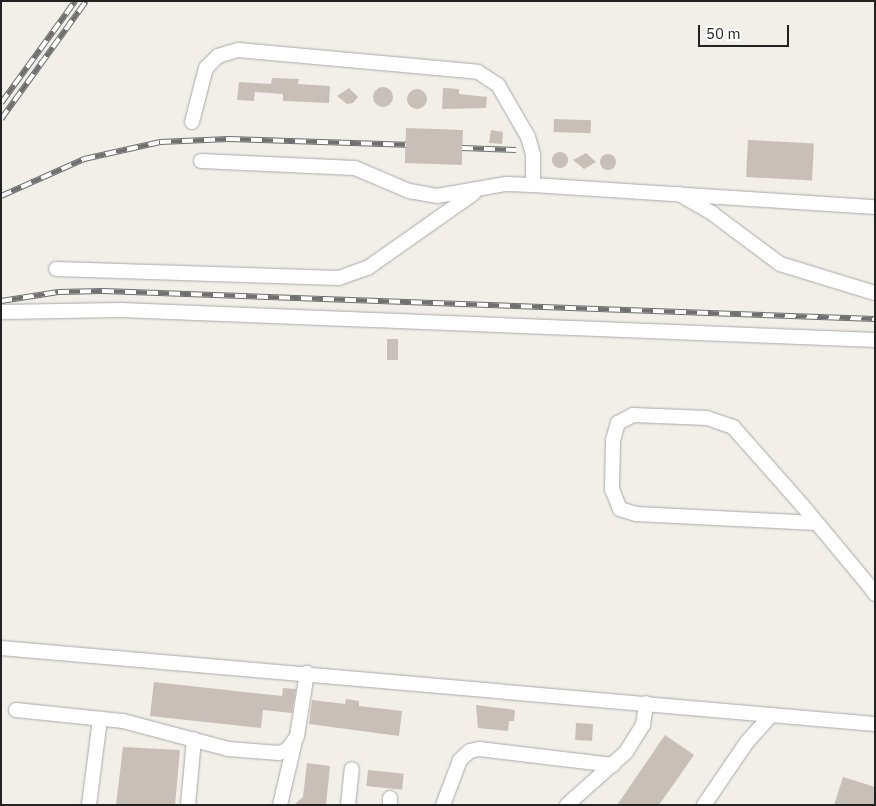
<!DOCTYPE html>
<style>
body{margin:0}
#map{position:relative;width:876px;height:806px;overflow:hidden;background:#f2efe9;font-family:"IBM Plex Sans",sans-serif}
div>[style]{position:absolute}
.building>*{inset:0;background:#c7bfb8;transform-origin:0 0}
.round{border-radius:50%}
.roads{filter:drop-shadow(0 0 1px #a9a9a9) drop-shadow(0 0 1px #a9a9a9)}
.minor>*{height:14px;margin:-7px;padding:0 7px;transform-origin:7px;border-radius:7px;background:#fff}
.rail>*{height:5.5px;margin-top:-2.75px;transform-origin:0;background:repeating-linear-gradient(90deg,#fff 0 11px,#707070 0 22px);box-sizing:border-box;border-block:1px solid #707070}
span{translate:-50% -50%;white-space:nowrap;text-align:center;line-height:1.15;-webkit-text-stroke:4.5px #fff;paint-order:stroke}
.frame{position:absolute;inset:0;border:2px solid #222;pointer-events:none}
.scale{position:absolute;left:698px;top:25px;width:91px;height:22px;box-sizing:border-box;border:2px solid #222;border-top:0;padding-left:6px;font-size:15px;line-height:18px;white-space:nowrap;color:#222;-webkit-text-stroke:4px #fff;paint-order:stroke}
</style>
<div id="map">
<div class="building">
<i style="clip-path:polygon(272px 78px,299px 79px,298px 84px,330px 86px,329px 103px,283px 101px,283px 94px,255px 92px,254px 101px,237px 100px,239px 82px,271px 84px)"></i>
<i class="round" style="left:373px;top:87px;width:20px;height:20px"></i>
<i style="clip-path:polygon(349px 88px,358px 97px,353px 103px,347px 104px,337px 96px)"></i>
<i style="clip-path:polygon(443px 88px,459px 89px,459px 94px,487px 97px,486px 108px,442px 109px)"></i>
<i class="round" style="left:407px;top:89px;width:20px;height:20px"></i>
<i style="left:554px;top:119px;width:37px;height:13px;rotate:2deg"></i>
<i style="left:406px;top:128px;width:57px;height:35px;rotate:2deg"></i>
<i style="clip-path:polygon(491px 130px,503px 132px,502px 144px,489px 143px)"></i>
<i style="left:748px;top:140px;width:66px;height:37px;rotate:3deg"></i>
<i class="round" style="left:552px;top:152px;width:16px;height:16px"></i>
<i style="clip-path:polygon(586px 153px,596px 162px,584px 169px,573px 160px)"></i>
<i class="round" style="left:600px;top:154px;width:16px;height:16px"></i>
<i style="left:387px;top:339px;width:11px;height:21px"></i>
<i style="clip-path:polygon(154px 682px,282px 696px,283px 688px,296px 689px,292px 713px,263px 710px,261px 728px,150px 716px)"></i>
<i style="clip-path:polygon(346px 699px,359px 701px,359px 706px,402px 711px,399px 736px,309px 724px,312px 700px,345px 704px)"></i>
<i style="clip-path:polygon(476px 705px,515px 710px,514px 721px,509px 721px,508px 731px,478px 728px)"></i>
<i style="left:576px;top:723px;width:17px;height:17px;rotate:3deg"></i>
<i style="clip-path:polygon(665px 735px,694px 755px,659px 805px,617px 805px)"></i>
<i style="clip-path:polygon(123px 747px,180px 750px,175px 805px,116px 805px)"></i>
<i style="clip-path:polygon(307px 763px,330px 766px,326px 805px,294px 805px,303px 797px)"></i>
<i style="left:368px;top:770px;width:36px;height:16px;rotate:6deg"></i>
<i style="clip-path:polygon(843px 777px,875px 787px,875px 805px,834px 805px)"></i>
</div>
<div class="roads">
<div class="minor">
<i style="left:192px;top:122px;width:56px;rotate:-75.5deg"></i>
<i style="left:206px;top:68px;width:17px;rotate:-45deg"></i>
<i style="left:218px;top:56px;width:21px;rotate:-17deg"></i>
<i style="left:238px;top:50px;width:241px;rotate:5.2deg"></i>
<i style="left:478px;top:72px;width:24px;rotate:33deg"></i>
<i style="left:498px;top:85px;width:60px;rotate:60deg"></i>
<i style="left:528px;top:137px;width:19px;rotate:74deg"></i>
<i style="left:533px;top:155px;width:30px;rotate:90deg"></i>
<i style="left:201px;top:161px;width:154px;rotate:2.6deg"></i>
<i style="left:355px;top:168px;width:59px;rotate:23.1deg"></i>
<i style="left:409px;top:191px;width:28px;rotate:10deg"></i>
<i style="left:437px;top:196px;width:70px;rotate:-9.9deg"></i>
<i style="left:506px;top:184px;width:27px;rotate:2deg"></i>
<i style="left:533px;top:185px;width:343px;rotate:3.7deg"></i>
<i style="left:679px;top:194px;width:39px;rotate:30deg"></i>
<i style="left:713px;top:214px;width:84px;rotate:36.7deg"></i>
<i style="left:780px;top:264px;width:99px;rotate:17deg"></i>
<i style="left:56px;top:269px;width:283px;rotate:1.8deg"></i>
<i style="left:339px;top:278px;width:32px;rotate:-20deg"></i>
<i style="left:369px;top:267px;width:128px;rotate:-35.2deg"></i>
<i style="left:1px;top:312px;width:120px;rotate:-1deg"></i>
<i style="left:121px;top:310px;width:755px;rotate:2.28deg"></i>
<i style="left:816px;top:523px;width:180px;rotate:-177.1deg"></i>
<i style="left:636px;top:514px;width:17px;rotate:-163deg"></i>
<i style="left:620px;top:509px;width:22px;rotate:-112deg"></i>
<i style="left:612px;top:489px;width:49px;rotate:-88.8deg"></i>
<i style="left:613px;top:440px;width:18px;rotate:-74deg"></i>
<i style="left:618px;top:423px;width:17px;rotate:-28deg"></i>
<i style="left:633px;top:415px;width:74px;rotate:2.3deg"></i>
<i style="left:707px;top:418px;width:28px;rotate:19deg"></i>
<i style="left:733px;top:427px;width:104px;rotate:48.5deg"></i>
<i style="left:802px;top:505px;width:108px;rotate:50.3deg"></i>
<i style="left:871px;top:588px;width:7px;rotate:56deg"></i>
<i style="left:1px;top:648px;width:877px;rotate:4.97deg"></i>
<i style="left:16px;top:710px;width:108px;rotate:5.9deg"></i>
<i style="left:123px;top:721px;width:109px;rotate:14.9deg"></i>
<i style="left:228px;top:749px;width:51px;rotate:4.5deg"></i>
<i style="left:279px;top:753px;width:9px;rotate:-21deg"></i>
<i style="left:287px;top:750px;width:17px;rotate:-54deg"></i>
<i style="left:297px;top:736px;width:64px;rotate:-81deg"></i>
<i style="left:89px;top:805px;width:87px;rotate:-82.7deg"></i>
<i style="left:188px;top:805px;width:66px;rotate:-84.8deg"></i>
<i style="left:280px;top:805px;width:66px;rotate:-76.8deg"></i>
<i style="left:348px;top:805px;width:36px;rotate:-84deg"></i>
<i style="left:390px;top:805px;width:7px;rotate:-90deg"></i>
<i style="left:443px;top:805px;width:48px;rotate:-69.3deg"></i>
<i style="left:460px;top:760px;width:13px;rotate:-42deg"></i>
<i style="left:470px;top:751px;width:9px;rotate:-13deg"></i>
<i style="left:479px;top:749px;width:135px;rotate:6.8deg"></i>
<i style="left:567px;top:805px;width:79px;rotate:-41.9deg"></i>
<i style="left:626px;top:752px;width:32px;rotate:-58deg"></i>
<i style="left:643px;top:725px;width:22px;rotate:-82deg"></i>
<i style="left:704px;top:805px;width:76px;rotate:-55.7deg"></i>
<i style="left:747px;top:742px;width:36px;rotate:-48deg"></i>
</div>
</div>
<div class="rail">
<i style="left:1px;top:103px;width:126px;rotate:-54deg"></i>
<i style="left:1px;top:119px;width:145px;rotate:-54.2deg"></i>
<i style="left:462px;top:148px;width:54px;rotate:2.1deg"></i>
<i style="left:1px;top:196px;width:91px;rotate:-24deg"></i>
<i style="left:84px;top:159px;width:78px;rotate:-12.6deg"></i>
<i style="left:160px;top:142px;width:69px;rotate:-2.5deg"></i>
<i style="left:229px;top:139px;width:177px;rotate:1.9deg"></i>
<i style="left:1px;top:301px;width:58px;rotate:-9deg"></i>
<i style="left:58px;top:292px;width:45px;rotate:-1.3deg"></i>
<i style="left:103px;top:291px;width:773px;rotate:2.08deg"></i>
</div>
<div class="frame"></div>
<div class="scale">50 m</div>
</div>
